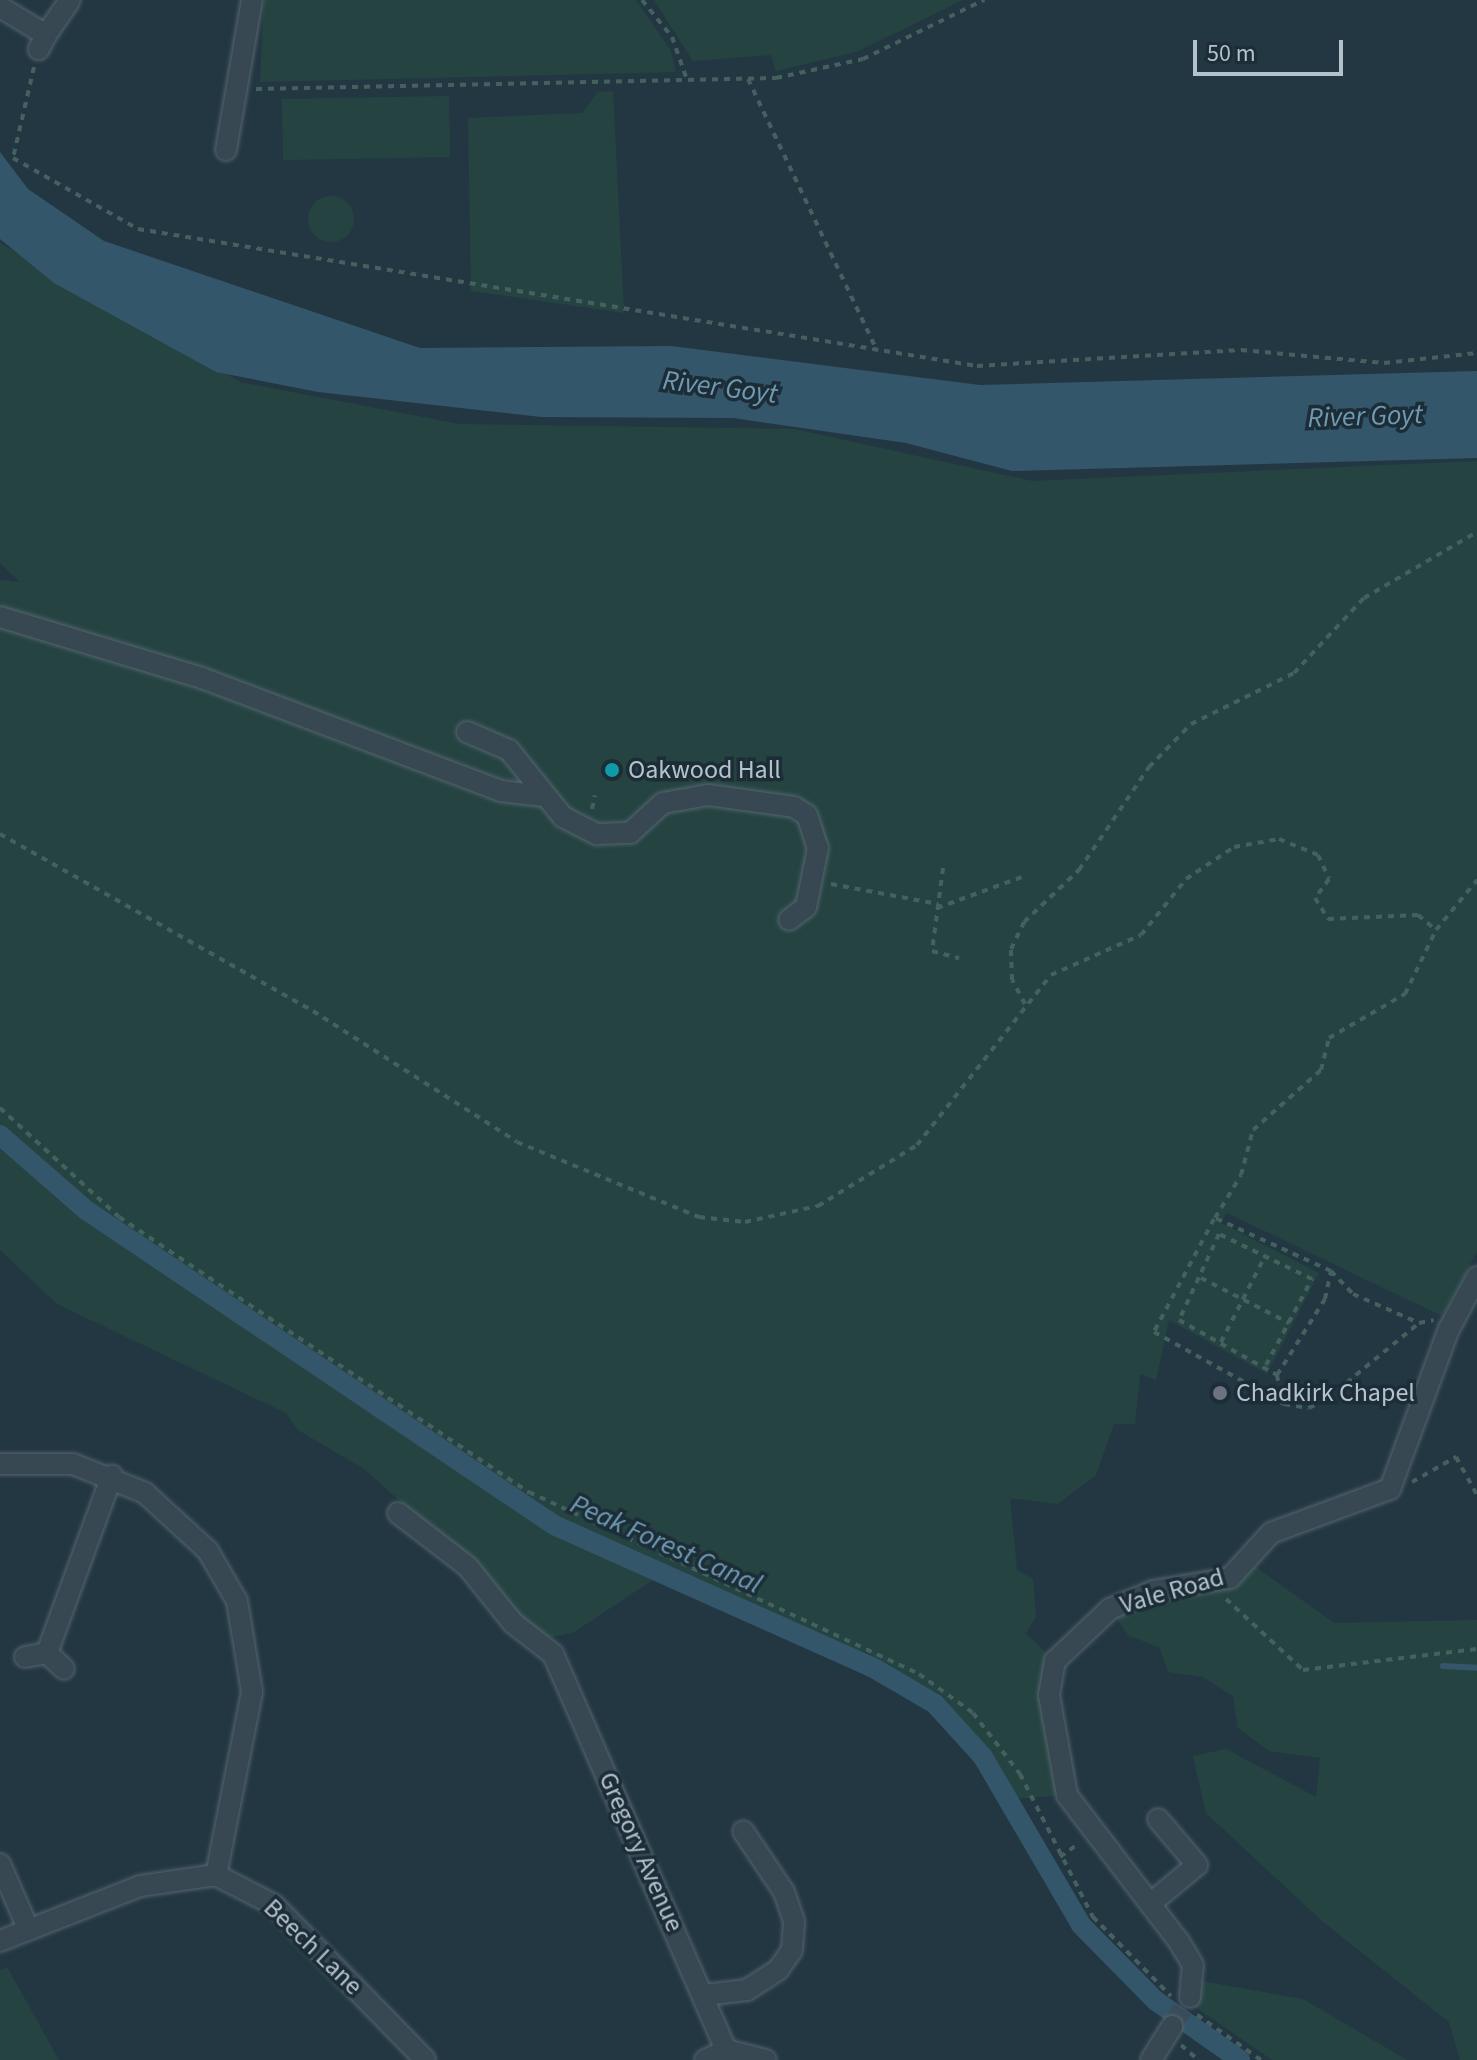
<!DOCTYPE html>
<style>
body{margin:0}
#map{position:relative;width:1477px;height:2060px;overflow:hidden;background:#233743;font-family:"Source Sans 3",sans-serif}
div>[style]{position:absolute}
.green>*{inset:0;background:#254441;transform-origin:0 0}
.round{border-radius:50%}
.water>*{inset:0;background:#34566b}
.stream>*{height:6px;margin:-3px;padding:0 3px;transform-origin:3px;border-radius:3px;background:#34566b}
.canal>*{height:20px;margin:-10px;padding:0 10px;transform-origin:10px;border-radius:10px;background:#34566b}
.minor-tunnel>*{height:20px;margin-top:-10px;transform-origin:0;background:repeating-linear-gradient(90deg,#394c58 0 20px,transparent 0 30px)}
.path>*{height:4px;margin-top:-2px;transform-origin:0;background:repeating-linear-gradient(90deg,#45615f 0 6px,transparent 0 12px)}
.roads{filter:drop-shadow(0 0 2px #55656f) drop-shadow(0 0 2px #55656f)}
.minor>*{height:20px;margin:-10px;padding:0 10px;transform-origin:10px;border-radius:10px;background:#374852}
.dots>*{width:22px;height:22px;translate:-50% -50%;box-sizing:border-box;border:4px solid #1c2d37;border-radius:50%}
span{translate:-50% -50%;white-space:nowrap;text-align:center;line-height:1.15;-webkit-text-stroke:7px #1c2d37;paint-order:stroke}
.poi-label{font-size:26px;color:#b4c2cc}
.left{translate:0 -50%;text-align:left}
.street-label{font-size:26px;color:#b4c2cc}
.water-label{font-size:28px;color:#709ab3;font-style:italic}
.scale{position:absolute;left:1193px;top:40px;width:150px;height:36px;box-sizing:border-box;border:4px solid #b4c2cc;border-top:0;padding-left:10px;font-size:24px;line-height:28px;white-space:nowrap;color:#b4c2cc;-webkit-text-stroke:6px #1c2d37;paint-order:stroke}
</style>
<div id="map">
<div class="green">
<i style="clip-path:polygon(264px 0,636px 0,671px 51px,676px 72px,260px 82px)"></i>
<i style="clip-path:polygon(654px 0,963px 0,856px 52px,776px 71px,771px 55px,693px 61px)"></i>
<i style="clip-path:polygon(613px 91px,624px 313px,471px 291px,468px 118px,582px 113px,598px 92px)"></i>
<i style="left:449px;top:96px;width:61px;height:167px;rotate:89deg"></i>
<i class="round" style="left:308px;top:196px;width:46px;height:46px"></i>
<i style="clip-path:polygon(0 243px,240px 382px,459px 424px,794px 429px,1032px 481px,1477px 461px,1477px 1252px,1442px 1316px,1227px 1213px,1221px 1223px,1319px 1273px,1267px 1374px,1169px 1320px,1156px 1380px,1140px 1374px,1135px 1424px,1114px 1424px,1096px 1475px,1058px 1504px,1010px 1498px,1017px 1570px,1033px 1579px,1036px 1616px,1026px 1634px,1055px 1661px,1067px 1795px,1011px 1799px,935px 1704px,909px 1687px,659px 1576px,574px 1632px,549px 1638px,507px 1611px,499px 1589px,364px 1469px,298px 1430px,286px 1413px,57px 1304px,0 1250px,0 580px,20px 582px,0 563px)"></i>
<i style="clip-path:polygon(1246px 1560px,1334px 1623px,1477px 1620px,1477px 2060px,1460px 2060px,1449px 2022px,1322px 1921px,1206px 1813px,1193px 1756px,1226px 1749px,1316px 1797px,1320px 1758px,1269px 1751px,1238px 1728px,1233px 1696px,1203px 1677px,1168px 1672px,1160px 1648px,1128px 1635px,1110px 1609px,1230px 1578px)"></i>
<i style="clip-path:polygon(7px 1967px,59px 2060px,0 2060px,0 1970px)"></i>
<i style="clip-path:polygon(1201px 1981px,1303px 1999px,1407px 2060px,1272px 2060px,1194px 2006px)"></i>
</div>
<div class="water">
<i style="clip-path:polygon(0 152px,28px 189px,104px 241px,420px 348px,671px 346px,980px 385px,1477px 371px,1477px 458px,1012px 471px,906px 443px,733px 418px,541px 417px,318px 392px,216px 372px,54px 283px,0 239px)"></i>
</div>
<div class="stream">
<i style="left:1443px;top:1666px;width:34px;rotate:3deg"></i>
</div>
<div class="canal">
<i style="left:0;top:1135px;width:114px;rotate:41.1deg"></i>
<i style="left:86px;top:1210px;width:564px;rotate:33.94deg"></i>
<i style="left:554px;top:1525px;width:348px;rotate:24.1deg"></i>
<i style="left:872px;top:1667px;width:73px;rotate:30.4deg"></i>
<i style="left:935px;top:1704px;width:72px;rotate:47.8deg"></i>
<i style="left:983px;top:1757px;width:194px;rotate:59.7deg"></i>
<i style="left:1081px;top:1925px;width:107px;rotate:45.4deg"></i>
<i style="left:1156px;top:2001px;width:103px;rotate:35.1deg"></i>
</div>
<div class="minor-tunnel">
<i style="left:1172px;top:2026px;width:34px;rotate:-58deg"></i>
</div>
<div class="path">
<i style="left:642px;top:0;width:48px;rotate:51deg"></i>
<i style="left:672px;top:37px;width:46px;rotate:70.8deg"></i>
<i style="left:34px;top:67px;width:93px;rotate:103deg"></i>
<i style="left:13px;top:158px;width:144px;rotate:29.6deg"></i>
<i style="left:138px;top:229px;width:850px;rotate:9.27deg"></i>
<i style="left:977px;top:366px;width:264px;rotate:-3.5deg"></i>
<i style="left:1241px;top:350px;width:144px;rotate:5.2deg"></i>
<i style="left:1384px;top:363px;width:94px;rotate:-6.1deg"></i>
<i style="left:748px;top:79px;width:301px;rotate:64.6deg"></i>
<i style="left:256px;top:89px;width:520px;rotate:-1.21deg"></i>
<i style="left:776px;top:78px;width:89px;rotate:-12.3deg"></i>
<i style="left:863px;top:59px;width:135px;rotate:-26deg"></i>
<i style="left:592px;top:809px;width:14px;rotate:-78deg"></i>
<i style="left:0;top:834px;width:360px;rotate:29.5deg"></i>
<i style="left:313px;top:1011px;width:242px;rotate:32.7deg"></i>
<i style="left:517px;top:1142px;width:197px;rotate:22.4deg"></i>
<i style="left:699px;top:1217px;width:46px;rotate:6.2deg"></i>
<i style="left:745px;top:1222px;width:75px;rotate:-12.4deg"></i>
<i style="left:818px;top:1206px;width:116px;rotate:-31.6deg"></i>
<i style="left:917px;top:1145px;width:216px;rotate:-51.8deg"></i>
<i style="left:1051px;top:975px;width:98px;rotate:-24deg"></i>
<i style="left:1141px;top:935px;width:72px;rotate:-51.2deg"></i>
<i style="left:1186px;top:879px;width:58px;rotate:-33.7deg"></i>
<i style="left:1234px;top:847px;width:46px;rotate:-10.1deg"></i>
<i style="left:1279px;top:839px;width:42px;rotate:22.3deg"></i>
<i style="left:1318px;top:855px;width:26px;rotate:65deg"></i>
<i style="left:1329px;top:879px;width:24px;rotate:126deg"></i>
<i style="left:1315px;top:898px;width:25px;rotate:58deg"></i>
<i style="left:1328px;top:919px;width:90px;rotate:-2.5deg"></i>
<i style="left:1418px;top:915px;width:23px;rotate:40deg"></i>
<i style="left:943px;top:868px;width:84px;rotate:97.5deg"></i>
<i style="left:932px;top:951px;width:28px;rotate:15deg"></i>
<i style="left:831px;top:884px;width:109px;rotate:10.6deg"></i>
<i style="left:937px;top:908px;width:96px;rotate:-20.1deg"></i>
<i style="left:1025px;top:1004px;width:27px;rotate:-118deg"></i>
<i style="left:1012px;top:980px;width:31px;rotate:-92deg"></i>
<i style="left:1011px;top:949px;width:30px;rotate:-64deg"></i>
<i style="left:1024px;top:922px;width:76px;rotate:-43.4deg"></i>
<i style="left:1079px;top:870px;width:125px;rotate:-55.8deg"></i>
<i style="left:1149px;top:767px;width:60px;rotate:-45.7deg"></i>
<i style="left:1191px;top:724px;width:115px;rotate:-26.3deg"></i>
<i style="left:1294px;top:673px;width:103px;rotate:-47deg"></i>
<i style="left:1364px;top:598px;width:131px;rotate:-30.3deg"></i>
<i style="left:0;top:1108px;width:161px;rotate:42.5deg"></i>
<i style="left:119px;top:1217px;width:494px;rotate:33.9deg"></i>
<i style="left:529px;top:1492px;width:430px;rotate:25deg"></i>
<i style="left:919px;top:1674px;width:67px;rotate:35.8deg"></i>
<i style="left:973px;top:1713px;width:77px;rotate:52.4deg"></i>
<i style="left:1020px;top:1774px;width:161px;rotate:63deg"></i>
<i style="left:1093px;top:1917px;width:111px;rotate:45.4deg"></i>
<i style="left:1214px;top:1219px;width:128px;rotate:118deg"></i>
<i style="left:1154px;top:1332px;width:149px;rotate:29deg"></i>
<i style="left:1284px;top:1404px;width:25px;rotate:9deg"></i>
<i style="left:1309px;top:1408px;width:21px;rotate:-28deg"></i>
<i style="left:1328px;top:1398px;width:118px;rotate:-39.5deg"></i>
<i style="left:1331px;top:1271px;width:32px;rotate:46deg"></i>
<i style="left:1353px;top:1294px;width:72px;rotate:23.7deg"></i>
<i style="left:1419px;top:1323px;width:15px;rotate:-11deg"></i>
<i style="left:1201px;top:1278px;width:99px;rotate:27.1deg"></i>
<i style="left:1221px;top:1342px;width:97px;rotate:-62.9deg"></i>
<i style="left:1266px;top:1365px;width:98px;rotate:-61.9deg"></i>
<i style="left:1312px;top:1279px;width:103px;rotate:-154.2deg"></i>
<i style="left:1219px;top:1234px;width:95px;rotate:114.9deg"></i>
<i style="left:1179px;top:1320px;width:112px;rotate:29.3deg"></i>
<i style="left:1284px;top:1404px;width:30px;rotate:-104deg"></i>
<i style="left:1277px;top:1375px;width:90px;rotate:-57.7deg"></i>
<i style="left:1325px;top:1299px;width:29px;rotate:-78deg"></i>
<i style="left:1331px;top:1271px;width:128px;rotate:-155.4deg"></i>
<i style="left:1215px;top:1218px;width:50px;rotate:-58.8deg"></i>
<i style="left:1241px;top:1175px;width:47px;rotate:-75.1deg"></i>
<i style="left:1253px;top:1130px;width:91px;rotate:-41.4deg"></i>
<i style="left:1321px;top:1070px;width:33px;rotate:-76deg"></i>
<i style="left:1329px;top:1038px;width:88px;rotate:-30.1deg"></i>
<i style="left:1405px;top:994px;width:71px;rotate:-64.2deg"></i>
<i style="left:1436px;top:930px;width:65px;rotate:-50.6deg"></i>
<i style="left:1412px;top:1482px;width:51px;rotate:-29.6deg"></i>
<i style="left:1456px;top:1457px;width:43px;rotate:61.1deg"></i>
<i style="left:1226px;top:1599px;width:105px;rotate:42.7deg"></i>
<i style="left:1303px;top:1670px;width:175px;rotate:-6.9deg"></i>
<i style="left:1060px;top:1857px;width:24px;rotate:-36deg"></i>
<i style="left:1197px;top:2015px;width:78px;rotate:35.1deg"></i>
<i style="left:1181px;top:2045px;width:23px;rotate:41deg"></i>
</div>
<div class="roads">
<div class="minor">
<i style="left:0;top:7px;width:54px;rotate:31.3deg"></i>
<i style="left:46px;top:35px;width:16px;rotate:117deg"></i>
<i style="left:46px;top:35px;width:42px;rotate:-55.6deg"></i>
<i style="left:226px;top:150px;width:152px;rotate:-80.2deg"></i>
<i style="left:0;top:617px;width:211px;rotate:16.8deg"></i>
<i style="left:202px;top:678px;width:320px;rotate:20.7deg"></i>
<i style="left:501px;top:791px;width:42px;rotate:6.8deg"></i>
<i style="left:467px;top:732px;width:46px;rotate:23.2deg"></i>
<i style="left:509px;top:750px;width:86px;rotate:51.1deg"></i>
<i style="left:563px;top:817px;width:38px;rotate:27deg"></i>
<i style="left:597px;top:834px;width:33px;rotate:-2deg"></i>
<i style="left:630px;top:833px;width:45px;rotate:-42.3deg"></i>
<i style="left:663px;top:803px;width:46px;rotate:-10.1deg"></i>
<i style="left:708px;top:795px;width:87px;rotate:7.9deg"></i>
<i style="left:794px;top:807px;width:15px;rotate:32deg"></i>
<i style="left:807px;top:815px;width:35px;rotate:72deg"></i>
<i style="left:818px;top:848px;width:60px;rotate:101.5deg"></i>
<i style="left:806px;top:907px;width:21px;rotate:143deg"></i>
<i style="left:0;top:1464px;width:73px"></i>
<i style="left:73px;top:1464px;width:78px;rotate:21.9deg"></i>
<i style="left:145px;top:1493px;width:86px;rotate:42.6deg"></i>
<i style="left:208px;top:1551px;width:58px;rotate:59.9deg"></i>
<i style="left:237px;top:1601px;width:92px;rotate:80.6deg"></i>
<i style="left:252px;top:1692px;width:187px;rotate:101.1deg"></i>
<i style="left:398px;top:1513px;width:88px;rotate:37.6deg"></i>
<i style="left:468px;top:1567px;width:72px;rotate:51.2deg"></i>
<i style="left:513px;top:1623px;width:51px;rotate:37.8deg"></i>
<i style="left:553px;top:1654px;width:432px;rotate:66.4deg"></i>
<i style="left:47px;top:1653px;width:189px;rotate:-69.9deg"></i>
<i style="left:25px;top:1657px;width:22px;rotate:-10deg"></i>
<i style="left:47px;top:1653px;width:23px;rotate:43deg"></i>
<i style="left:0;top:1864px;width:68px;rotate:66.5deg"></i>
<i style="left:1150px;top:1904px;width:61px;rotate:-39.7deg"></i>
<i style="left:1197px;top:1865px;width:60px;rotate:-130.3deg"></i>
<i style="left:0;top:1941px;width:150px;rotate:-21.4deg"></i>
<i style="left:140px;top:1886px;width:77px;rotate:-8.2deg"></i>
<i style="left:216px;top:1875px;width:65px;rotate:27.3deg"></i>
<i style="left:274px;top:1905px;width:216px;rotate:45.7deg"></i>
<i style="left:705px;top:1995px;width:42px;rotate:-6.8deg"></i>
<i style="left:747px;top:1990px;width:37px;rotate:-33deg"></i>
<i style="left:778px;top:1970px;width:24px;rotate:-55deg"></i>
<i style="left:792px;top:1950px;width:29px;rotate:-86deg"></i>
<i style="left:794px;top:1921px;width:31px;rotate:-109deg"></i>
<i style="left:784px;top:1892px;width:73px;rotate:-123.9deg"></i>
<i style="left:1190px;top:1997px;width:32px;rotate:-85deg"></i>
<i style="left:1193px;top:1965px;width:26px;rotate:-121deg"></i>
<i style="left:1180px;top:1943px;width:186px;rotate:-127.4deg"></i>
<i style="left:1067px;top:1795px;width:102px;rotate:-100.2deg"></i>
<i style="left:1049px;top:1695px;width:35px;rotate:-80deg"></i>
<i style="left:1055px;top:1661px;width:76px;rotate:-43.4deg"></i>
<i style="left:1110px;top:1609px;width:47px;rotate:-22.7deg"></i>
<i style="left:1153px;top:1591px;width:78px;rotate:-9.6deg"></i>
<i style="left:1230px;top:1578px;width:61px;rotate:-47.7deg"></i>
<i style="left:1271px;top:1533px;width:127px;rotate:-20.3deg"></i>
<i style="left:1390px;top:1489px;width:171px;rotate:-69.8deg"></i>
<i style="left:1449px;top:1329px;width:59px;rotate:-61.7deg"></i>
<i style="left:705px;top:2060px;width:23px;rotate:-25deg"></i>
<i style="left:726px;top:2050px;width:41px;rotate:14deg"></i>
<i style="left:1151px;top:2060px;width:40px;rotate:-58deg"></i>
</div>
</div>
<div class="dots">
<i style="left:612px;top:770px;background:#0f9aa8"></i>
<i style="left:1220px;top:1393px;background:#6b7280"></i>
</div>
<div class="poi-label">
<span class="left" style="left:628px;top:770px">Oakwood Hall</span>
<span class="left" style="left:1236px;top:1393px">Chadkirk Chapel</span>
</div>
<div class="street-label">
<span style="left:1172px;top:1591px;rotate:-16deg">Vale Road</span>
<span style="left:641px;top:1852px;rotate:66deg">Gregory Avenue</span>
<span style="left:313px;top:1947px;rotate:44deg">Beech Lane</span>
</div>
<div class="water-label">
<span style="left:720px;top:387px;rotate:7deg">River Goyt</span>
<span style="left:1365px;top:416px;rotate:-2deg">River Goyt</span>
<span style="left:666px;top:1544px;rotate:24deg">Peak Forest Canal</span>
</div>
<div class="scale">50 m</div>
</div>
